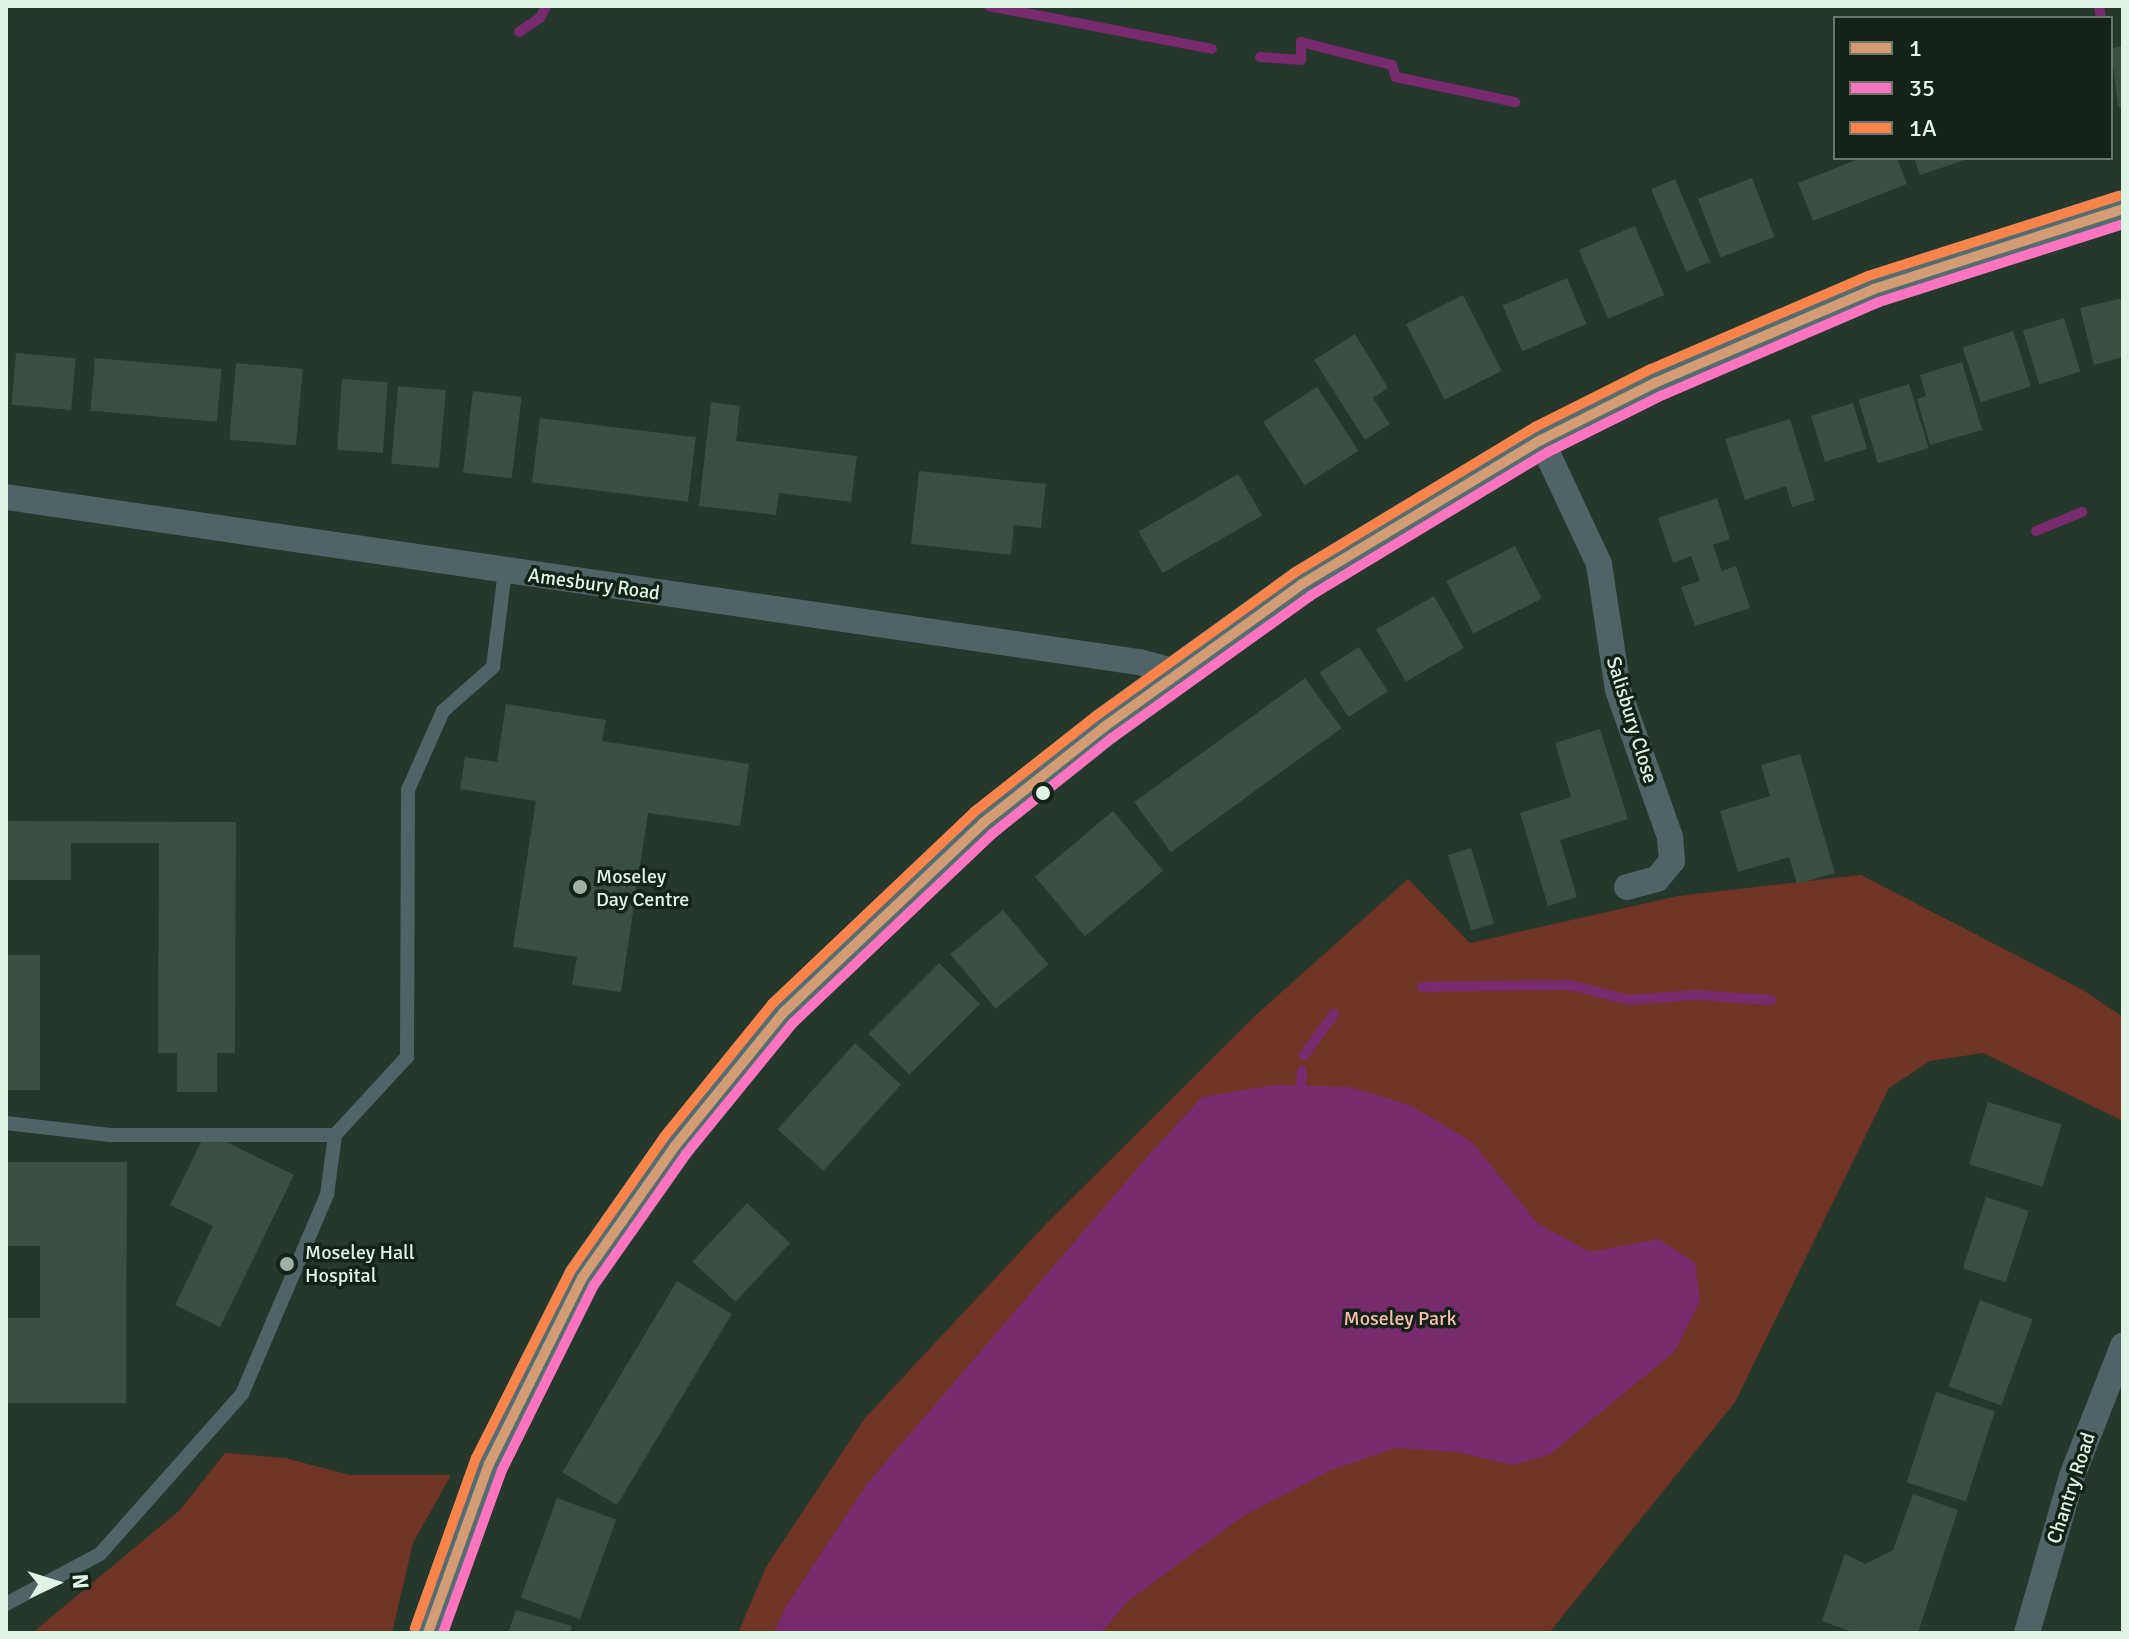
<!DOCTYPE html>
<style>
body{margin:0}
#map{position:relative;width:2129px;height:1639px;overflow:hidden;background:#26372c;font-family:Signika,sans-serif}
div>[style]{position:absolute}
.green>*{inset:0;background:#703426}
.water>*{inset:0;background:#772b6d}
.stream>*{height:10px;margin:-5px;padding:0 5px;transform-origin:5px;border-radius:5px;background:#772b6d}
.building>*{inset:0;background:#3a4e42;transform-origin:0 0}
.lane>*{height:14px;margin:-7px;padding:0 7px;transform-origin:7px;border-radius:7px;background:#506467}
.street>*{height:26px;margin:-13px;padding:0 13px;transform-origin:13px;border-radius:13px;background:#506467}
.secondary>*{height:38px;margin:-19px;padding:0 19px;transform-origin:19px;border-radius:19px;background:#536d70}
.bus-1>*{height:10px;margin:-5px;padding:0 5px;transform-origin:5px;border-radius:5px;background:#d39c74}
.bus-2>*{height:10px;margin:-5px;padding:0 5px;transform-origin:5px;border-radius:5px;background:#fc73be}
.bus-3>*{height:10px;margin:-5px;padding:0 5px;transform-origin:5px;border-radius:5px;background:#f8844c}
.dots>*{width:22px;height:22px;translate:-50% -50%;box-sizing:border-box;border:4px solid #142218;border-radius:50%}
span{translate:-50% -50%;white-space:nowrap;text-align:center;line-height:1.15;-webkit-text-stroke:7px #142218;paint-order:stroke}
.street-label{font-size:20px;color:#e0f4e5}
.poi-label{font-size:20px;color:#e0f4e5}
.left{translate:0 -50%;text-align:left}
.park-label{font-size:20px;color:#f9beb1}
.frame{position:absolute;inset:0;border:8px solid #e0f4e5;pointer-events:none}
.legend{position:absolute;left:1833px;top:16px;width:280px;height:144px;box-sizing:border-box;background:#142218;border:2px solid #66766a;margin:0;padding:10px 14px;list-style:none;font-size:24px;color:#e0f4e5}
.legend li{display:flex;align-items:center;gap:16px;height:40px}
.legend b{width:40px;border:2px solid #66766a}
.north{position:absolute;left:16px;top:1543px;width:80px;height:80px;-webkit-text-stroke:6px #142218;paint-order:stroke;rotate:86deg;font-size:22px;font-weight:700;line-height:32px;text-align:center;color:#e0f4e5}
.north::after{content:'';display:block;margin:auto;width:28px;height:36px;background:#e0f4e5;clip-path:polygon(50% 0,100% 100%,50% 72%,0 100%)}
</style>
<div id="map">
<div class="green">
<i style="clip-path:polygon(1861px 875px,2083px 990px,2123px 1017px,2123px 1121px,1983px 1053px,1930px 1061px,1889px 1088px,1735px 1402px,1549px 1633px,738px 1633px,766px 1567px,865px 1418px,1046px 1224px,1256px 1015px,1408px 879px,1470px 943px,1678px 896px)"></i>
<i style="clip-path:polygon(225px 1453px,285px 1458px,350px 1475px,451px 1475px,413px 1543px,392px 1633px,32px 1633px,180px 1510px)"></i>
</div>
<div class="water">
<i style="clip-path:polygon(1275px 1085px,1350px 1087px,1412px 1106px,1472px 1142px,1537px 1223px,1590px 1252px,1659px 1239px,1695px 1263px,1700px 1301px,1675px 1351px,1549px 1455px,1513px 1465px,1458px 1452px,1395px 1448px,1331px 1470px,1243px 1516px,1127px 1602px,1101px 1633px,774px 1633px,785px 1608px,867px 1484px,1148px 1156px,1202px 1097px)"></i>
</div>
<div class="stream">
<i style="left:989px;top:6px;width:227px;rotate:10.9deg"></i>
<i style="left:2099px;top:6px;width:12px;rotate:81deg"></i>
<i style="left:519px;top:32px;width:25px;rotate:-34deg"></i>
<i style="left:540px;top:18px;width:13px;rotate:-63deg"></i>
<i style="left:1260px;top:57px;width:41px;rotate:4.2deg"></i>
<i style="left:1301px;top:60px;width:18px;rotate:-90deg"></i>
<i style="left:1301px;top:42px;width:94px;rotate:14.2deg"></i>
<i style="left:1392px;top:65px;width:13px;rotate:72deg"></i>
<i style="left:1396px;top:77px;width:122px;rotate:11.9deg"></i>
<i style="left:2036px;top:531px;width:50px;rotate:-22.4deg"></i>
<i style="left:1422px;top:987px;width:147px;rotate:-0.8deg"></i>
<i style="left:1569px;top:985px;width:62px;rotate:14deg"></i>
<i style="left:1629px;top:1000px;width:67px;rotate:-4.3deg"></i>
<i style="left:1696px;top:995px;width:75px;rotate:3.8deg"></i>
<i style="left:1304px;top:1055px;width:51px;rotate:-53.8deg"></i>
<i style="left:1301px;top:1086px;width:15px;rotate:-86deg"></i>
</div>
<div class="building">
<i style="clip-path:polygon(2123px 46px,2123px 107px,2118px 107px,2111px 48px)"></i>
<i style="clip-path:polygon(1861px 158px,1897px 158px,1907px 184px,1813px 221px,1798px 183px)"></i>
<i style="clip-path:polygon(1914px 158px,1968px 158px,1968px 159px,1920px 175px)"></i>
<i style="left:1752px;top:178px;width:63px;height:58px;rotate:69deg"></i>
<i style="left:1675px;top:179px;width:90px;height:26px;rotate:67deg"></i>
<i style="left:1635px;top:226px;width:75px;height:61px;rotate:67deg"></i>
<i style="left:1567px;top:278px;width:50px;height:70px;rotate:67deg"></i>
<i style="left:1463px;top:295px;width:85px;height:64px;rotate:63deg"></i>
<i style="clip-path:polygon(2123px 298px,2123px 357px,2094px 365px,2080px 308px)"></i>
<i style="left:2064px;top:318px;width:56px;height:43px;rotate:73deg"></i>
<i style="left:2013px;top:331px;width:58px;height:53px;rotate:72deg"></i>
<i style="clip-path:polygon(1355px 334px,1388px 388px,1373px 398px,1390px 424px,1365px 440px,1314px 360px)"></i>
<i style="left:16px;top:353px;width:60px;height:52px;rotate:5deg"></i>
<i style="left:95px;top:358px;width:127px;height:53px;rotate:5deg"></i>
<i style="clip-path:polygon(1962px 362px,1982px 430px,1930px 445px,1917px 399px,1926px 396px,1920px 375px)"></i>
<i style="left:236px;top:363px;width:67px;height:77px;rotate:5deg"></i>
<i style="left:342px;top:379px;width:46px;height:71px;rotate:4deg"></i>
<i style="left:1909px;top:384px;width:67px;height:53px;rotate:73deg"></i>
<i style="left:398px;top:386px;width:48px;height:78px;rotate:5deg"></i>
<i style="left:1317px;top:387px;width:76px;height:64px;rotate:57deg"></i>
<i style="left:473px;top:391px;width:49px;height:82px;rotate:7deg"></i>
<i style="clip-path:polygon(711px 402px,740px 406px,736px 441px,857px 456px,851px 502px,779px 493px,776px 515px,699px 506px)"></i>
<i style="left:1853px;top:403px;width:48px;height:44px;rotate:73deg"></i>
<i style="left:540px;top:418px;width:157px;height:65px;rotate:7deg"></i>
<i style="clip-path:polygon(1790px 419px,1815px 500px,1792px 507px,1786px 486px,1745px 500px,1725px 439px)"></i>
<i style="clip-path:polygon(919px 471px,1046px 484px,1041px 528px,1014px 525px,1011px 555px,911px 544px)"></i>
<i style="left:1238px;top:474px;width:48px;height:115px;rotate:60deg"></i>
<i style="clip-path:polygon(1717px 498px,1730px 539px,1713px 545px,1722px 571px,1736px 566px,1750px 608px,1695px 626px,1681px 587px,1700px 581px,1691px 556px,1673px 563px,1658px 518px)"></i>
<i style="left:1515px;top:546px;width:59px;height:77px;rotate:63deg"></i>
<i style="left:1434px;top:596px;width:60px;height:67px;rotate:60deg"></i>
<i style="left:1359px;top:647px;width:53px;height:47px;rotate:57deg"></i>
<i style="left:1305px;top:678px;width:62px;height:211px;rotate:54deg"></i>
<i style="clip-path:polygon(506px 704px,606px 720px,602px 741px,749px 764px,740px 826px,648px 813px,621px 992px,572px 985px,577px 957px,513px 947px,536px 801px,460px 789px,465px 757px,497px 762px)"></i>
<i style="clip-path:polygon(1600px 729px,1628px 819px,1560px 840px,1577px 897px,1548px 906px,1520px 813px,1571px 797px,1555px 743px)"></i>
<i style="clip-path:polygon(1800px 754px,1835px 873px,1797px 884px,1789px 857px,1738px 872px,1720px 811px,1770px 796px,1761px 765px)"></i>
<i style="left:1113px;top:811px;width:78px;height:102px;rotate:50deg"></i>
<i style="clip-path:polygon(6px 821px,236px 822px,235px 1053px,217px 1053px,217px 1092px,177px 1092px,177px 1053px,158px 1053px,159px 843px,71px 843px,71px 880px,6px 880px)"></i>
<i style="left:1471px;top:848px;width:79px;height:24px;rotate:73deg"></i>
<i style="left:1003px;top:910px;width:71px;height:69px;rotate:50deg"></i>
<i style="left:6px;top:955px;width:34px;height:135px"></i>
<i style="left:939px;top:963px;width:58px;height:100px;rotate:45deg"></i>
<i style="left:855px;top:1043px;width:62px;height:116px;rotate:42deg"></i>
<i style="left:1988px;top:1102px;width:77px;height:65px;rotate:17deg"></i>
<i style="clip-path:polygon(206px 1132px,294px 1175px,220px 1327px,175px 1305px,213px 1226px,170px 1205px)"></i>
<i style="clip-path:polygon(6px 1162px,127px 1162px,126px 1403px,6px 1403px,6px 1318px,40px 1318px,40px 1246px,6px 1246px)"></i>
<i style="left:1986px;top:1197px;width:45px;height:75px;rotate:18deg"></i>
<i style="left:747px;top:1203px;width:59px;height:80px;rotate:43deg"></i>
<i style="left:677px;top:1281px;width:64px;height:223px;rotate:31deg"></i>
<i style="left:1980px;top:1300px;width:56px;height:92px;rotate:20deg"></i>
<i style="left:1936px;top:1392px;width:62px;height:95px;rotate:18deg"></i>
<i style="clip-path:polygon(1913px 1494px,1958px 1510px,1918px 1633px,1856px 1633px,1822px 1621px,1845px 1554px,1865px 1564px,1893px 1550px)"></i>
<i style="left:557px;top:1498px;width:63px;height:106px;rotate:20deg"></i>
<i style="clip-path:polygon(516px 1610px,572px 1626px,570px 1633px,508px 1633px)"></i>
</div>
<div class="lane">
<i style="left:6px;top:1123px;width:105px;rotate:6.6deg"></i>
<i style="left:110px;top:1135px;width:225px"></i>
<i style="left:6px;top:1604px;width:106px;rotate:-28deg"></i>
<i style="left:100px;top:1554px;width:214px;rotate:-48.4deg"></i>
<i style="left:242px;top:1394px;width:216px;rotate:-66.9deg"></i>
<i style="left:327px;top:1195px;width:61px;rotate:-82.4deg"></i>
<i style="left:335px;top:1135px;width:106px;rotate:-47.3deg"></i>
<i style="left:407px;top:1057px;width:267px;rotate:-89.8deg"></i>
<i style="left:408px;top:790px;width:86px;rotate:-66.1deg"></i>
<i style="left:443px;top:711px;width:67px;rotate:-41.3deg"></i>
<i style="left:493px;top:667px;width:97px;rotate:-82.9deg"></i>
</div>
<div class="street">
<i style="left:1541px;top:440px;width:137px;rotate:64.9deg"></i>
<i style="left:1599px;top:564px;width:127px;rotate:81.4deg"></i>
<i style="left:1618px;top:690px;width:156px;rotate:70.5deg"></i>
<i style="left:1670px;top:837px;width:24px;rotate:85deg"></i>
<i style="left:1672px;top:861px;width:23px;rotate:130deg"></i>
<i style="left:1657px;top:879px;width:31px;rotate:165deg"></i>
<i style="left:6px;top:497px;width:1145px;rotate:8.29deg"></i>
<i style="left:1139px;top:662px;width:43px;rotate:14.7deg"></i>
<i style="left:2027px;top:1633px;width:163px;rotate:-74deg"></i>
<i style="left:2072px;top:1476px;width:140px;rotate:-68.6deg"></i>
</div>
<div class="secondary">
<i style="left:428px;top:1633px;width:180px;rotate:-70.2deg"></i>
<i style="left:489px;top:1464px;width:208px;rotate:-63.4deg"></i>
<i style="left:582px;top:1278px;width:161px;rotate:-54.8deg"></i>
<i style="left:675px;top:1146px;width:171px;rotate:-50.9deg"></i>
<i style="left:783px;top:1013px;width:276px;rotate:-43.5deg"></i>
<i style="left:983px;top:823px;width:154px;rotate:-38.4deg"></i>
<i style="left:1104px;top:727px;width:244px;rotate:-35.8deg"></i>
<i style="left:1302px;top:584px;width:279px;rotate:-31.1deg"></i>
<i style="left:1541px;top:440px;width:130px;rotate:-26.6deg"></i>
<i style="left:1657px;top:382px;width:236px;rotate:-23.2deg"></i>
<i style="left:1874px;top:289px;width:262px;rotate:-17.8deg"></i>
</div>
<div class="bus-1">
<i style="left:428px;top:1633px;width:180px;rotate:-70.2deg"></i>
<i style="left:489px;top:1464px;width:208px;rotate:-63.4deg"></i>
<i style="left:582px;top:1278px;width:161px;rotate:-54.8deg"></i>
<i style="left:675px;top:1146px;width:171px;rotate:-50.9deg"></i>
<i style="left:783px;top:1013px;width:276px;rotate:-43.5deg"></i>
<i style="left:983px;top:823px;width:154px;rotate:-38.4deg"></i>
<i style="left:1104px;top:727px;width:244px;rotate:-35.8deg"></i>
<i style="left:1302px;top:584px;width:279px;rotate:-31.1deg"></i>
<i style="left:1541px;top:440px;width:130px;rotate:-26.6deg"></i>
<i style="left:1657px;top:382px;width:236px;rotate:-23.2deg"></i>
<i style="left:1874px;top:289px;width:262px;rotate:-17.8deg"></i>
</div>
<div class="bus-2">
<i style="left:443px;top:1633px;width:173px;rotate:-70.1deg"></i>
<i style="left:502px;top:1470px;width:207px;rotate:-63.6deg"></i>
<i style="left:594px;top:1285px;width:160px;rotate:-54.9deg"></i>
<i style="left:686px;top:1154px;width:169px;rotate:-50.8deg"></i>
<i style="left:793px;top:1023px;width:274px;rotate:-43.5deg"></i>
<i style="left:992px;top:834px;width:154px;rotate:-38.7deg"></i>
<i style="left:1112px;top:738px;width:244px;rotate:-35.6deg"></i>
<i style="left:1310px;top:596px;width:278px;rotate:-31.2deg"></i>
<i style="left:1548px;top:452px;width:128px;rotate:-26.4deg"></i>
<i style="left:1663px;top:395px;width:235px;rotate:-23.3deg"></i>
<i style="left:1879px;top:302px;width:256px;rotate:-17.7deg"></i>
</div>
<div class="bus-3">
<i style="left:415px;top:1628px;width:181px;rotate:-70.3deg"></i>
<i style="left:476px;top:1458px;width:211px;rotate:-63.2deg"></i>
<i style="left:571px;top:1270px;width:162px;rotate:-55deg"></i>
<i style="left:664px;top:1137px;width:171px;rotate:-50.9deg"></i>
<i style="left:772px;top:1004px;width:279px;rotate:-43.5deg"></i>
<i style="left:974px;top:812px;width:155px;rotate:-38.2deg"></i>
<i style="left:1096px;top:716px;width:244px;rotate:-35.8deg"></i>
<i style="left:1294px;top:573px;width:282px;rotate:-31.2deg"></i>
<i style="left:1535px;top:427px;width:130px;rotate:-26.6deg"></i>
<i style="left:1651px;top:369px;width:236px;rotate:-23.2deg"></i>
<i style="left:1868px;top:276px;width:263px;rotate:-17.7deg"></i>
</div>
<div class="dots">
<i style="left:1043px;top:793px;background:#e0f4e5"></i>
<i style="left:580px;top:887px;background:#9fb2a4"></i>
<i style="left:287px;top:1264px;background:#9fb2a4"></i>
</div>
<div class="street-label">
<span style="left:594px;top:584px;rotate:8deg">Amesbury Road</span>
<span style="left:1632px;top:720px;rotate:73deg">Salisbury Close</span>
<span style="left:2071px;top:1488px;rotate:-72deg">Chantry Road</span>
</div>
<div class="poi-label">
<span class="left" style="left:596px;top:888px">Moseley<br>Day Centre</span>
<span class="left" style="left:305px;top:1264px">Moseley Hall<br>Hospital</span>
</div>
<div class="park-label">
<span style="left:1400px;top:1318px">Moseley Park</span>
</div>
<div class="frame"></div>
<ul class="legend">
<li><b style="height:10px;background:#d39c74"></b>1</li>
<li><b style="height:10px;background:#fc73be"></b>35</li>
<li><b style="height:10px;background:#f8844c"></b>1A</li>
</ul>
<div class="north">N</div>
</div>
